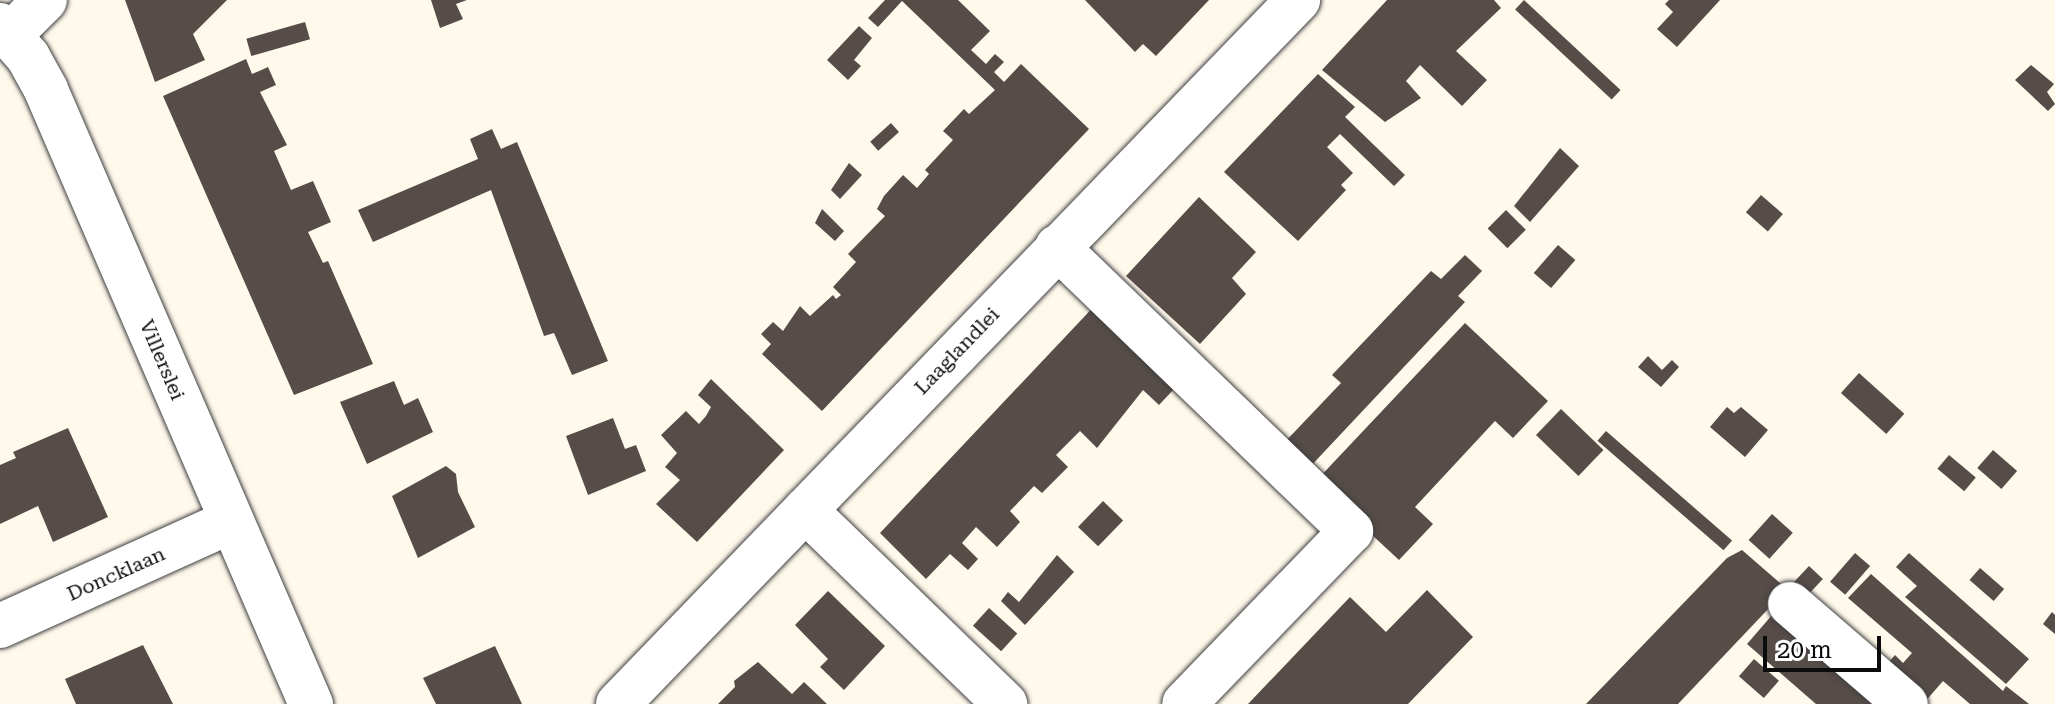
<!DOCTYPE html>
<style>
body{margin:0}
#map{position:relative;width:2055px;height:704px;overflow:hidden;background:#fff9ec;font-family:"Roboto Serif",serif}
div>[style]{position:absolute}
.building>*{inset:0;background:#564c48;transform-origin:0 0}
.roads{filter:drop-shadow(0 0 2px #3f3f3f) drop-shadow(0 0 2px #3f3f3f)}
.minor>*{height:44px;margin:-22px;padding:0 22px;transform-origin:22px;border-radius:22px;background:#fff}
span{translate:-50% -50%;white-space:nowrap;text-align:center;line-height:1.15;-webkit-text-stroke:8px #fff;paint-order:stroke}
.street-label{font-size:20px;color:#0c0c0c}
.scale{position:absolute;left:1763px;top:636px;width:118px;height:36px;box-sizing:border-box;border:4px solid #0c0c0c;border-top:0;padding-left:10px;font-size:24px;line-height:28px;white-space:nowrap;color:#0c0c0c;-webkit-text-stroke:6px #fff;paint-order:stroke}
</style>
<div id="map">
<div class="building">
<i style="clip-path:polygon(125px 0,227px 0,193px 34px,205px 60px,155px 82px)"></i>
<i style="clip-path:polygon(431px 0,467px 0,456px 4px,463px 19px,440px 28px)"></i>
<i style="clip-path:polygon(885px 0,958px 0,990px 31px,971px 50px,986px 64px,995px 54px,1004px 62px,994px 72px,1004px 82px,1021px 64px,1089px 129px,822px 411px,762px 354px,771px 344px,761px 334px,773px 322px,783px 331px,800px 306px,810px 316px,833px 295px,836px 299px,841px 295px,833px 287px,856px 262px,848px 254px,885px 216px,877px 209px,884px 196px,903px 175px,917px 188px,929px 174px,925px 170px,953px 140px,943px 131px,964px 109px,969px 114px,995px 90px,902px 1px,878px 27px,868px 18px)"></i>
<i style="clip-path:polygon(1085px 0,1209px 0,1156px 56px,1143px 44px,1135px 52px)"></i>
<i style="clip-path:polygon(1387px 0,1494px 0,1501px 8px,1456px 51px,1487px 80px,1462px 106px,1420px 65px,1406px 81px,1421px 98px,1385px 122px,1322px 70px)"></i>
<i style="left:1524px;top:0;width:132px;height:13px;rotate:43deg"></i>
<i style="clip-path:polygon(1669px 0,1720px 0,1677px 47px,1657px 29px,1673px 12px,1665px 4px)"></i>
<i style="left:305px;top:22px;width:18px;height:61px;rotate:74deg"></i>
<i style="clip-path:polygon(859px 26px,872px 38px,854px 60px,861px 66px,848px 80px,827px 60px)"></i>
<i style="clip-path:polygon(246px 59px,252px 74px,268px 67px,276px 85px,260px 92px,287px 145px,274px 151px,291px 190px,313px 181px,331px 222px,308px 232px,323px 263px,328px 261px,373px 364px,294px 395px,163px 96px)"></i>
<i style="clip-path:polygon(2031px 65px,2054px 84px,2047px 92px,2055px 104px,2048px 111px,2015px 80px)"></i>
<i style="clip-path:polygon(1318px 74px,1355px 107px,1345px 117px,1405px 175px,1394px 186px,1340px 134px,1327px 147px,1353px 173px,1341px 185px,1346px 190px,1298px 241px,1224px 172px)"></i>
<i style="left:891px;top:123px;width:12px;height:28px;rotate:48deg"></i>
<i style="clip-path:polygon(492px 129px,501px 149px,517px 142px,608px 361px,572px 375px,554px 333px,544px 336px,491px 190px,373px 242px,358px 210px,478px 159px,470px 139px)"></i>
<i style="clip-path:polygon(1560px 148px,1579px 166px,1530px 222px,1514px 206px)"></i>
<i style="clip-path:polygon(849px 163px,862px 175px,840px 199px,831px 190px)"></i>
<i style="left:1761px;top:195px;width:29px;height:23px;rotate:41deg"></i>
<i style="clip-path:polygon(1199px 197px,1256px 252px,1232px 278px,1246px 294px,1200px 344px,1126px 276px)"></i>
<i style="clip-path:polygon(822px 209px,844px 231px,835px 241px,815px 223px)"></i>
<i style="left:1506px;top:210px;width:28px;height:26px;rotate:45deg"></i>
<i style="left:1558px;top:245px;width:23px;height:37px;rotate:41deg"></i>
<i style="clip-path:polygon(1465px 255px,1482px 271px,1458px 296px,1465px 302px,1308px 469px,1282px 445px,1341px 383px,1332px 375px,1431px 271px,1441px 279px)"></i>
<i style="clip-path:polygon(1100px 300px,1175px 388px,1159px 405px,1143px 390px,1097px 448px,1080px 431px,1056px 455px,1068px 467px,1042px 493px,1034px 486px,1010px 511px,1020px 522px,997px 547px,976px 527px,962px 543px,978px 559px,968px 570px,950px 554px,926px 579px,880px 533px)"></i>
<i style="clip-path:polygon(1465px 323px,1548px 401px,1513px 438px,1495px 421px,1415px 507px,1433px 524px,1399px 560px,1315px 482px)"></i>
<i style="clip-path:polygon(1648px 356px,1662px 370px,1672px 360px,1679px 367px,1661px 387px,1638px 367px)"></i>
<i style="left:1859px;top:373px;width:61px;height:27px;rotate:42deg"></i>
<i style="clip-path:polygon(711px 379px,784px 450px,697px 542px,656px 504px,680px 480px,665px 467px,677px 453px,661px 435px,686px 411px,699px 424px,706px 416px,711px 407px,698px 395px)"></i>
<i style="clip-path:polygon(394px 381px,404px 405px,418px 398px,433px 432px,367px 464px,340px 402px)"></i>
<i style="clip-path:polygon(1727px 407px,1734px 413px,1741px 407px,1768px 430px,1745px 457px,1710px 427px)"></i>
<i style="left:1561px;top:409px;width:59px;height:36px;rotate:44deg"></i>
<i style="clip-path:polygon(613px 418px,625px 449px,636px 445px,646px 471px,588px 495px,566px 436px)"></i>
<i style="clip-path:polygon(68px 428px,108px 517px,53px 542px,38px 506px,0 524px,0 465px,16px 458px,13px 452px)"></i>
<i style="left:1606px;top:431px;width:167px;height:13px;rotate:41deg"></i>
<i style="left:1993px;top:450px;width:32px;height:24px;rotate:41deg"></i>
<i style="left:1949px;top:455px;width:35px;height:18px;rotate:40deg"></i>
<i style="clip-path:polygon(446px 466px,456px 474px,458px 492px,475px 527px,418px 558px,392px 496px)"></i>
<i style="left:1103px;top:501px;width:28px;height:36px;rotate:44deg"></i>
<i style="left:1772px;top:514px;width:28px;height:35px;rotate:42deg"></i>
<i style="clip-path:polygon(1742px 550px,1787px 589px,1678px 704px,1586px 704px,1727px 558px)"></i>
<i style="left:1855px;top:553px;width:20px;height:38px;rotate:41deg"></i>
<i style="clip-path:polygon(1909px 553px,2029px 659px,2006px 684px,1905px 597px,1917px 586px,1896px 567px)"></i>
<i style="clip-path:polygon(1057px 555px,1074px 572px,1025px 625px,1001px 601px,1008px 592px,1019px 602px)"></i>
<i style="left:1809px;top:566px;width:19px;height:23px;rotate:43deg"></i>
<i style="left:1980px;top:568px;width:32px;height:16px;rotate:41deg"></i>
<i style="clip-path:polygon(1871px 574px,2003px 691px,2006px 686px,2029px 704px,1970px 704px,1943px 681px,1923px 704px,1881px 671px,1895px 655px,1903px 663px,1912px 653px,1848px 598px)"></i>
<i style="clip-path:polygon(1427px 590px,1473px 637px,1408px 704px,1248px 704px,1350px 597px,1386px 632px)"></i>
<i style="clip-path:polygon(828px 591px,885px 646px,844px 690px,820px 667px,828px 659px,795px 625px)"></i>
<i style="clip-path:polygon(1779px 607px,1892px 704px,1816px 704px,1747px 644px)"></i>
<i style="left:989px;top:608px;width:38px;height:24px;rotate:42deg"></i>
<i style="clip-path:polygon(2052px 612px,2055px 615px,2055px 634px,2043px 624px)"></i>
<i style="clip-path:polygon(143px 645px,173px 704px,76px 704px,65px 679px)"></i>
<i style="clip-path:polygon(495px 646px,522px 704px,436px 704px,423px 678px)"></i>
<i style="left:1754px;top:659px;width:33px;height:23px;rotate:41deg"></i>
<i style="clip-path:polygon(758px 662px,792px 694px,804px 682px,827px 704px,718px 704px,735px 687px,734px 681px)"></i>
</div>
<div class="roads">
<div class="minor">
<i style="left:0;top:25px;width:43px;rotate:48.8deg"></i>
<i style="left:28px;top:57px;width:38px;rotate:61deg"></i>
<i style="left:46px;top:90px;width:669px;rotate:66.66deg"></i>
<i style="left:11px;top:34px;width:48px;rotate:-45deg"></i>
<i style="left:1057px;top:247px;width:409px;rotate:44deg"></i>
<i style="left:1351px;top:531px;width:240px;rotate:134deg"></i>
<i style="left:805px;top:510px;width:279px;rotate:44.1deg"></i>
<i style="left:1790px;top:604px;width:153px;rotate:40.8deg"></i>
<i style="left:0;top:626px;width:254px;rotate:-24.4deg"></i>
<i style="left:618px;top:704px;width:979px;rotate:-45.99deg"></i>
</div>
</div>
<div class="street-label">
<span style="left:957px;top:351px;rotate:-46deg">Laaglandlei</span>
<span style="left:162px;top:360px;rotate:67deg">Villerslei</span>
<span style="left:116px;top:574px;rotate:-24deg">Doncklaan</span>
</div>
<div class="scale">20 m</div>
</div>
